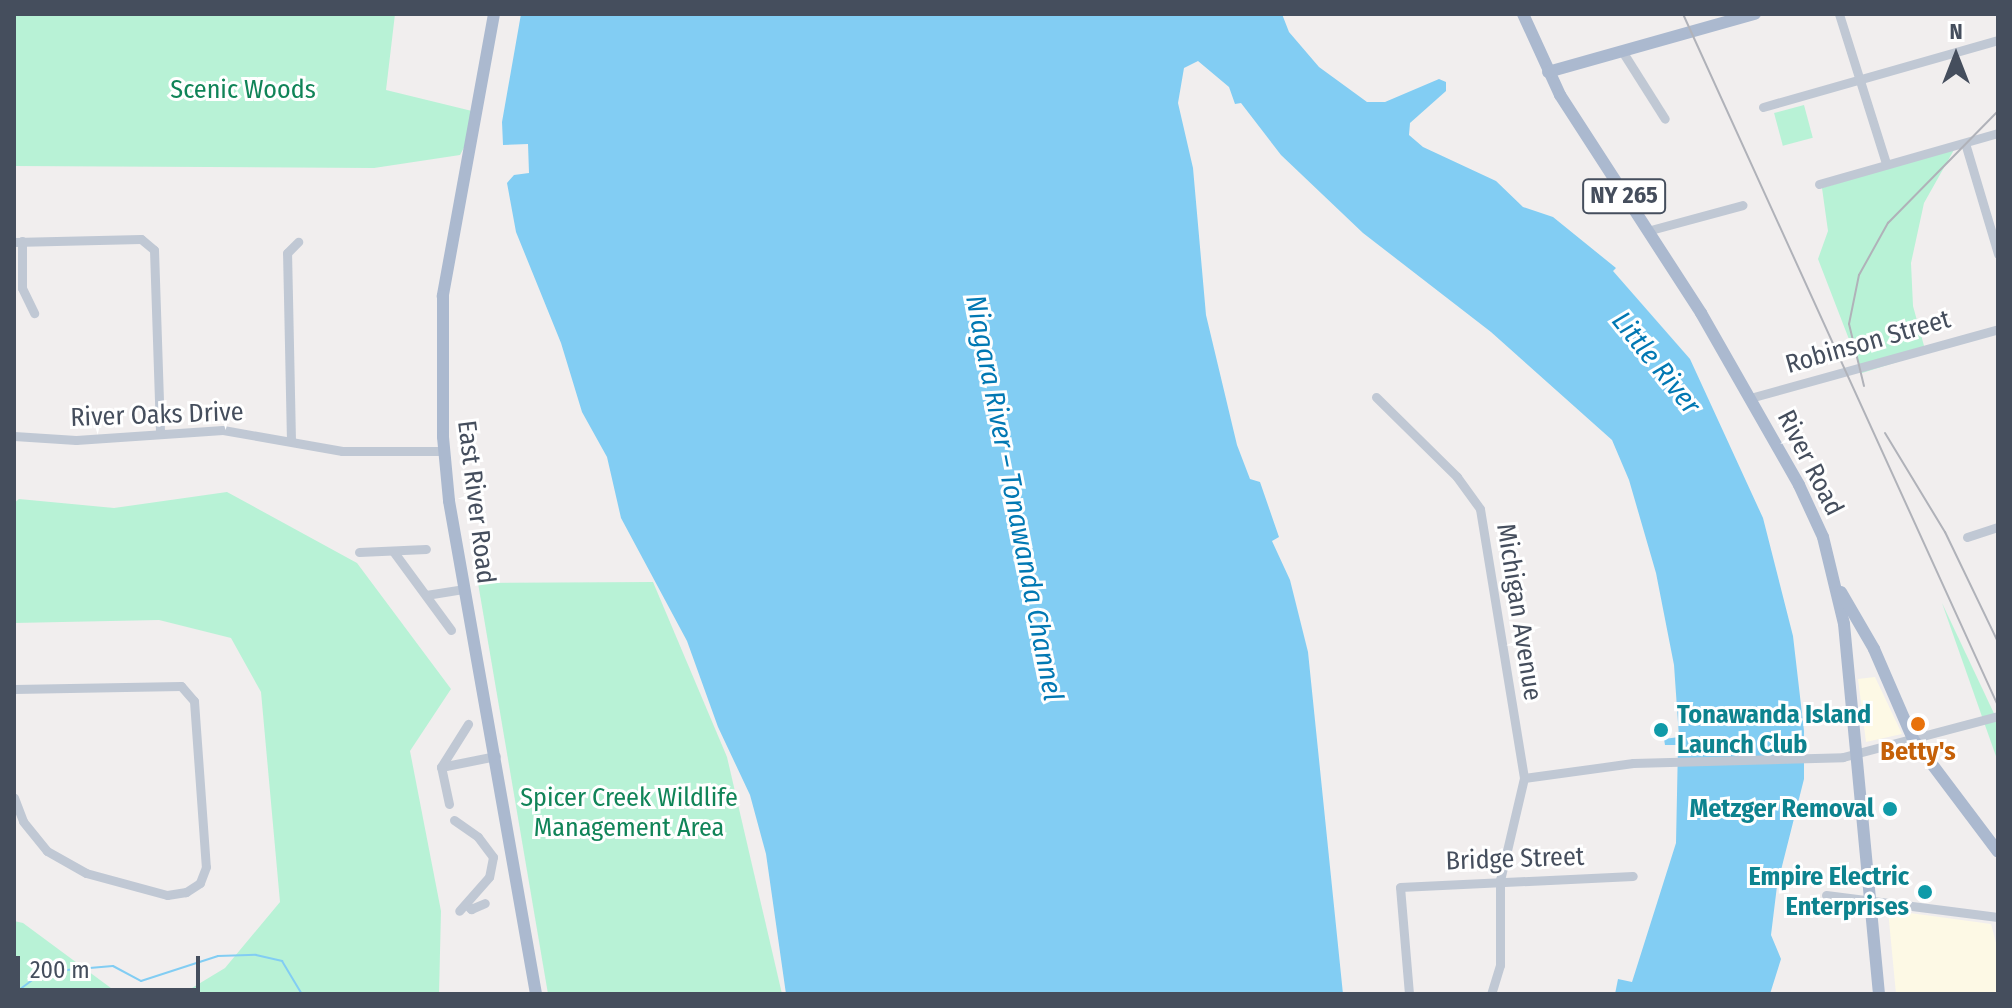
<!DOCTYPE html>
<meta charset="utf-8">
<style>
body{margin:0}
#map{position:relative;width:2012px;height:1008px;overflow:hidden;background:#f1eeee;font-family:"Fira Sans Condensed",sans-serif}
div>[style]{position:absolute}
.commercial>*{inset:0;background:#fdf9e5}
.green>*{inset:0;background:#b8f2d6;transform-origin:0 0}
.water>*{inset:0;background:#82cdf3}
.stream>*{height:2px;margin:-1px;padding:0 1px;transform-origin:1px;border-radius:1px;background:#82cdf3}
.minor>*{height:9px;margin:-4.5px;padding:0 4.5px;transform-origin:4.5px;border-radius:4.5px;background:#c0c8d4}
.major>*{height:12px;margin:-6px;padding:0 6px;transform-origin:6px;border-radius:6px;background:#abb9cf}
.rail>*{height:2px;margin:-1px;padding:0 1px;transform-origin:1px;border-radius:1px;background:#b0b2b9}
.dots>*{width:22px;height:22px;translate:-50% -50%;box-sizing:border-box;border:4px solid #fff;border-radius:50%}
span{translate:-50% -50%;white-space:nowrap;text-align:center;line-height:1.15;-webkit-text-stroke:6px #fff;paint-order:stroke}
.shield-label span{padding:2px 6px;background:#fff;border:2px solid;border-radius:6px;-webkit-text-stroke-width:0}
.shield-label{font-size:24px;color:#454e5d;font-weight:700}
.park-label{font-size:26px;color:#108458}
.street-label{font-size:26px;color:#454e5d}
.culture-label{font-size:26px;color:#0d838f;font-weight:700}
.left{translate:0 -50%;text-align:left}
.right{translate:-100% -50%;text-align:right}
.food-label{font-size:26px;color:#c56008;font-weight:700}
.water-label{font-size:28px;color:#0178b3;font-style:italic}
.frame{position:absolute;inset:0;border:16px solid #454e5d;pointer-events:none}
.north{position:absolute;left:1916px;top:16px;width:80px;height:80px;-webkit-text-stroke:6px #fff;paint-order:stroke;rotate:0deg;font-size:22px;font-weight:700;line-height:32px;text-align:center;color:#454e5d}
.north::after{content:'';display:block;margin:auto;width:28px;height:36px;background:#454e5d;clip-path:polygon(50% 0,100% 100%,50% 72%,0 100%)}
.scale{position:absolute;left:16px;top:956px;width:184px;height:36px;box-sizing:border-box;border:4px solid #454e5d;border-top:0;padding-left:10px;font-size:24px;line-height:28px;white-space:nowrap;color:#454e5d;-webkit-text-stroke:6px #fff;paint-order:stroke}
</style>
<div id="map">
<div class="commercial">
<i style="clip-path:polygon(1875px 677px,1902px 734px,1866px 742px,1858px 679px)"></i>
<i style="clip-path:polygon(1888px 910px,1991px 924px,1998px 950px,1998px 994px,1896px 994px)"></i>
</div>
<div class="green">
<i style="clip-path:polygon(14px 14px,395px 14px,386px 90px,472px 111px,468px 140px,460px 155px,374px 168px,14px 166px)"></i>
<i style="left:1804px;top:105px;width:34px;height:31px;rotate:75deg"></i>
<i style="clip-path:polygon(1955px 148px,1924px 203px,1911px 263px,1913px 306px,1926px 353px,1862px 373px,1818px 259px,1828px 231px,1822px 188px)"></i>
<i style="clip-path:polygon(227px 492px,357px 563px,451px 689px,410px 751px,441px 911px,439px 994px,182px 994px,225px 968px,280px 902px,261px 692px,231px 638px,159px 620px,14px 623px,14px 503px,19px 499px,114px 508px)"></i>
<i style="clip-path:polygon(653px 582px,727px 757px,782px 994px,548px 994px,478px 583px)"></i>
<i style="clip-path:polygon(1942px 603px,1998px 722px,1998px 762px)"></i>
<i style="clip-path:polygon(14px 921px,23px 923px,119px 994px,14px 994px)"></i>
</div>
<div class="water">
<i style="clip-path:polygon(521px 14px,1282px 14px,1289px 32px,1319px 67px,1367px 102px,1385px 102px,1439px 79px,1446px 82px,1446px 91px,1410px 123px,1409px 135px,1423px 147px,1496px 181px,1523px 207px,1553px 217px,1616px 268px,1613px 271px,1690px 359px,1763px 518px,1793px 636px,1804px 731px,1804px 779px,1777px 886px,1771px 935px,1781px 959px,1770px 994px,1615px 994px,1618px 979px,1632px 982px,1676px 843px,1678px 745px,1665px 745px,1664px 739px,1679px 737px,1674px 665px,1656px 573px,1629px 480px,1612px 440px,1491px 332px,1363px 233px,1281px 155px,1241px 103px,1235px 104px,1229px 87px,1198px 61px,1184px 68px,1178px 103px,1193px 168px,1206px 315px,1237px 445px,1250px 479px,1260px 482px,1279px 537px,1272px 541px,1290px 580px,1308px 652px,1343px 994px,786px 994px,766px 854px,750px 795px,718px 727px,687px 641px,621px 518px,607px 457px,582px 412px,561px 343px,516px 232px,507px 183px,514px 175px,529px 173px,528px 144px,503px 145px,502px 122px)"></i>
</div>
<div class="stream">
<i style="left:22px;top:994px;width:5px;rotate:-127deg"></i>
<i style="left:19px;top:990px;width:30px;rotate:-37deg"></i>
<i style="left:43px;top:972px;width:70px;rotate:-4.9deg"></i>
<i style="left:113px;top:966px;width:32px;rotate:28deg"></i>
<i style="left:141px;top:981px;width:81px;rotate:-18deg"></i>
<i style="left:218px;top:956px;width:38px;rotate:-2deg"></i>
<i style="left:256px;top:955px;width:27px;rotate:13deg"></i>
<i style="left:282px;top:961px;width:39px;rotate:59deg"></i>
</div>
<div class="minor">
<i style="left:1839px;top:14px;width:156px;rotate:72.5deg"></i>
<i style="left:1622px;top:51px;width:80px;rotate:57.7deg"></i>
<i style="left:1763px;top:107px;width:244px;rotate:-15.9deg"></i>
<i style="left:1965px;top:143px;width:116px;rotate:73.4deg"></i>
<i style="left:1819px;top:184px;width:186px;rotate:-15.9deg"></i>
<i style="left:1647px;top:231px;width:99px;rotate:-15.2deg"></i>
<i style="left:22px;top:241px;width:47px;rotate:90deg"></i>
<i style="left:22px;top:288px;width:28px;rotate:64deg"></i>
<i style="left:14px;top:242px;width:127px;rotate:-1.4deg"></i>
<i style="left:141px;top:239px;width:17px;rotate:40deg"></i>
<i style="left:154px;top:250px;width:183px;rotate:88.1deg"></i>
<i style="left:1376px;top:397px;width:114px;rotate:44.6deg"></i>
<i style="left:1457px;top:477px;width:39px;rotate:54deg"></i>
<i style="left:1480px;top:509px;width:273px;rotate:80.7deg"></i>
<i style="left:1524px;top:778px;width:105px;rotate:103.2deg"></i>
<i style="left:1500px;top:880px;width:85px;rotate:90deg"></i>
<i style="left:1500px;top:965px;width:30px;rotate:107deg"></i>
<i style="left:1750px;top:398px;width:257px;rotate:-15.5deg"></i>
<i style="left:14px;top:436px;width:62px;rotate:3.7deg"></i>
<i style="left:76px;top:440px;width:147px;rotate:-3.9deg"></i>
<i style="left:223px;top:430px;width:121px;rotate:10deg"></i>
<i style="left:342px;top:451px;width:102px"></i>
<i style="left:291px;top:441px;width:188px;rotate:-91.2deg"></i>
<i style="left:287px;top:253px;width:16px;rotate:-45deg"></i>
<i style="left:1967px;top:537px;width:33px;rotate:-18deg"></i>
<i style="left:393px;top:551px;width:98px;rotate:53.7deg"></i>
<i style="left:359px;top:552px;width:67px;rotate:-2.6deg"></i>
<i style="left:426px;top:595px;width:39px;rotate:-9deg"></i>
<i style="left:14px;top:689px;width:167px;rotate:-1deg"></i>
<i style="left:181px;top:686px;width:20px;rotate:49deg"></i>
<i style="left:194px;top:701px;width:166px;rotate:85.9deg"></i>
<i style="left:206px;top:867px;width:17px;rotate:111deg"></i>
<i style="left:200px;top:883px;width:17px;rotate:147deg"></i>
<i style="left:186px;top:892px;width:19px;rotate:171deg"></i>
<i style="left:167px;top:895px;width:84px;rotate:-164.8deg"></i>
<i style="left:86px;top:873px;width:45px;rotate:-150.6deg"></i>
<i style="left:47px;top:851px;width:38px;rotate:-129deg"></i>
<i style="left:23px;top:821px;width:25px;rotate:-111deg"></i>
<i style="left:441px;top:767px;width:56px;rotate:-11.3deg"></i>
<i style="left:1524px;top:778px;width:110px;rotate:-7.8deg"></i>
<i style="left:1633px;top:763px;width:210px;rotate:-1.6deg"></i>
<i style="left:1843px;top:757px;width:160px;rotate:-14.8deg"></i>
<i style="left:449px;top:804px;width:38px;rotate:-102deg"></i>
<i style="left:441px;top:767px;width:51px;rotate:-57.9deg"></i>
<i style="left:454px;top:820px;width:29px;rotate:35deg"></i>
<i style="left:478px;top:837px;width:25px;rotate:53deg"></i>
<i style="left:493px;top:857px;width:20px;rotate:101deg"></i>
<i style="left:489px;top:877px;width:45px;rotate:131.4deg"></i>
<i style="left:1826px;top:895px;width:173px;rotate:7.3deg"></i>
<i style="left:467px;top:905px;width:6px;rotate:45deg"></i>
<i style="left:471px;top:909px;width:15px;rotate:-23deg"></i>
<i style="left:1409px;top:994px;width:107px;rotate:-94.8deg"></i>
<i style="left:1400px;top:887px;width:233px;rotate:-2.7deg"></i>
</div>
<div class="major">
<i style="left:494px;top:14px;width:287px;rotate:100.3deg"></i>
<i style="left:443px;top:296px;width:141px;rotate:90deg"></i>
<i style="left:443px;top:437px;width:64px;rotate:84.6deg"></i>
<i style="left:449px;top:501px;width:501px;rotate:79.99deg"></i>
<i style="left:1523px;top:14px;width:89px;rotate:65.4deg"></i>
<i style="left:1560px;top:95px;width:260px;rotate:57.1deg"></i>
<i style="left:1701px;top:313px;width:198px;rotate:60.3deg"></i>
<i style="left:1799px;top:485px;width:57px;rotate:65.2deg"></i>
<i style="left:1823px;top:537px;width:89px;rotate:76.4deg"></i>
<i style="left:1844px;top:624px;width:372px;rotate:84.6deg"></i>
<i style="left:1548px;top:72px;width:215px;rotate:-15.7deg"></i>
<i style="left:1841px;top:592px;width:66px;rotate:59.9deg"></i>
<i style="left:1874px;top:649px;width:98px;rotate:66.6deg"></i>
<i style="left:1913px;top:739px;width:141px;rotate:53deg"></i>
</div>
<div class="rail">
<i style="left:1683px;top:14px;width:760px;rotate:65.52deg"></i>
<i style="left:1864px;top:386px;width:64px;rotate:-103.6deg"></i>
<i style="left:1849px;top:324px;width:50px;rotate:-78.5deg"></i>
<i style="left:1859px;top:275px;width:60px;rotate:-60.9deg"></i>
<i style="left:1888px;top:223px;width:157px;rotate:-45.5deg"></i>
<i style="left:1885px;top:433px;width:116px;rotate:58.8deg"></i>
<i style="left:1945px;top:532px;width:122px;rotate:64.3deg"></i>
</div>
<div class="dots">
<i style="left:1918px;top:724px;background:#e8710a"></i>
<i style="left:1661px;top:730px;background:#0f9aa8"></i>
<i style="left:1890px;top:809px;background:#0f9aa8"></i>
<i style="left:1925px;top:892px;background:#0f9aa8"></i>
</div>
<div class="shield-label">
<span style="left:1624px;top:196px">NY 265</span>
</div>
<div class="park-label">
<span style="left:243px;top:90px">Scenic Woods</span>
<span style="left:629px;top:813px">Spicer Creek Wildlife<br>Management Area</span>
</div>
<div class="street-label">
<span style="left:1868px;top:342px;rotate:-16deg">Robinson Street</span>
<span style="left:157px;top:415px;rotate:-2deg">River Oaks Drive</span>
<span style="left:1810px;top:463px;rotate:63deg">River Road</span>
<span style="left:476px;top:502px;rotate:83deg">East River Road</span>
<span style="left:1519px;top:612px;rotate:81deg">Michigan Avenue</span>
<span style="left:1515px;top:859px;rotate:-2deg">Bridge Street</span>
</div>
<div class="culture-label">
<span class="left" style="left:1677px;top:730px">Tonawanda Island<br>Launch Club</span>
<span class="right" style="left:1874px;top:809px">Metzger Removal</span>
<span class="right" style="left:1909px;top:892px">Empire Electric<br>Enterprises</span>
</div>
<div class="food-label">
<span style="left:1918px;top:752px">Betty's</span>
</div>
<div class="water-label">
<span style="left:1656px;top:363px;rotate:51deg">Little River</span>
<span style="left:1014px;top:498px;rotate:79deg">Niagara River – Tonawanda Channel</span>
</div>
<div class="frame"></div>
<div class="north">N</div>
<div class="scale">200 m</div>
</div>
